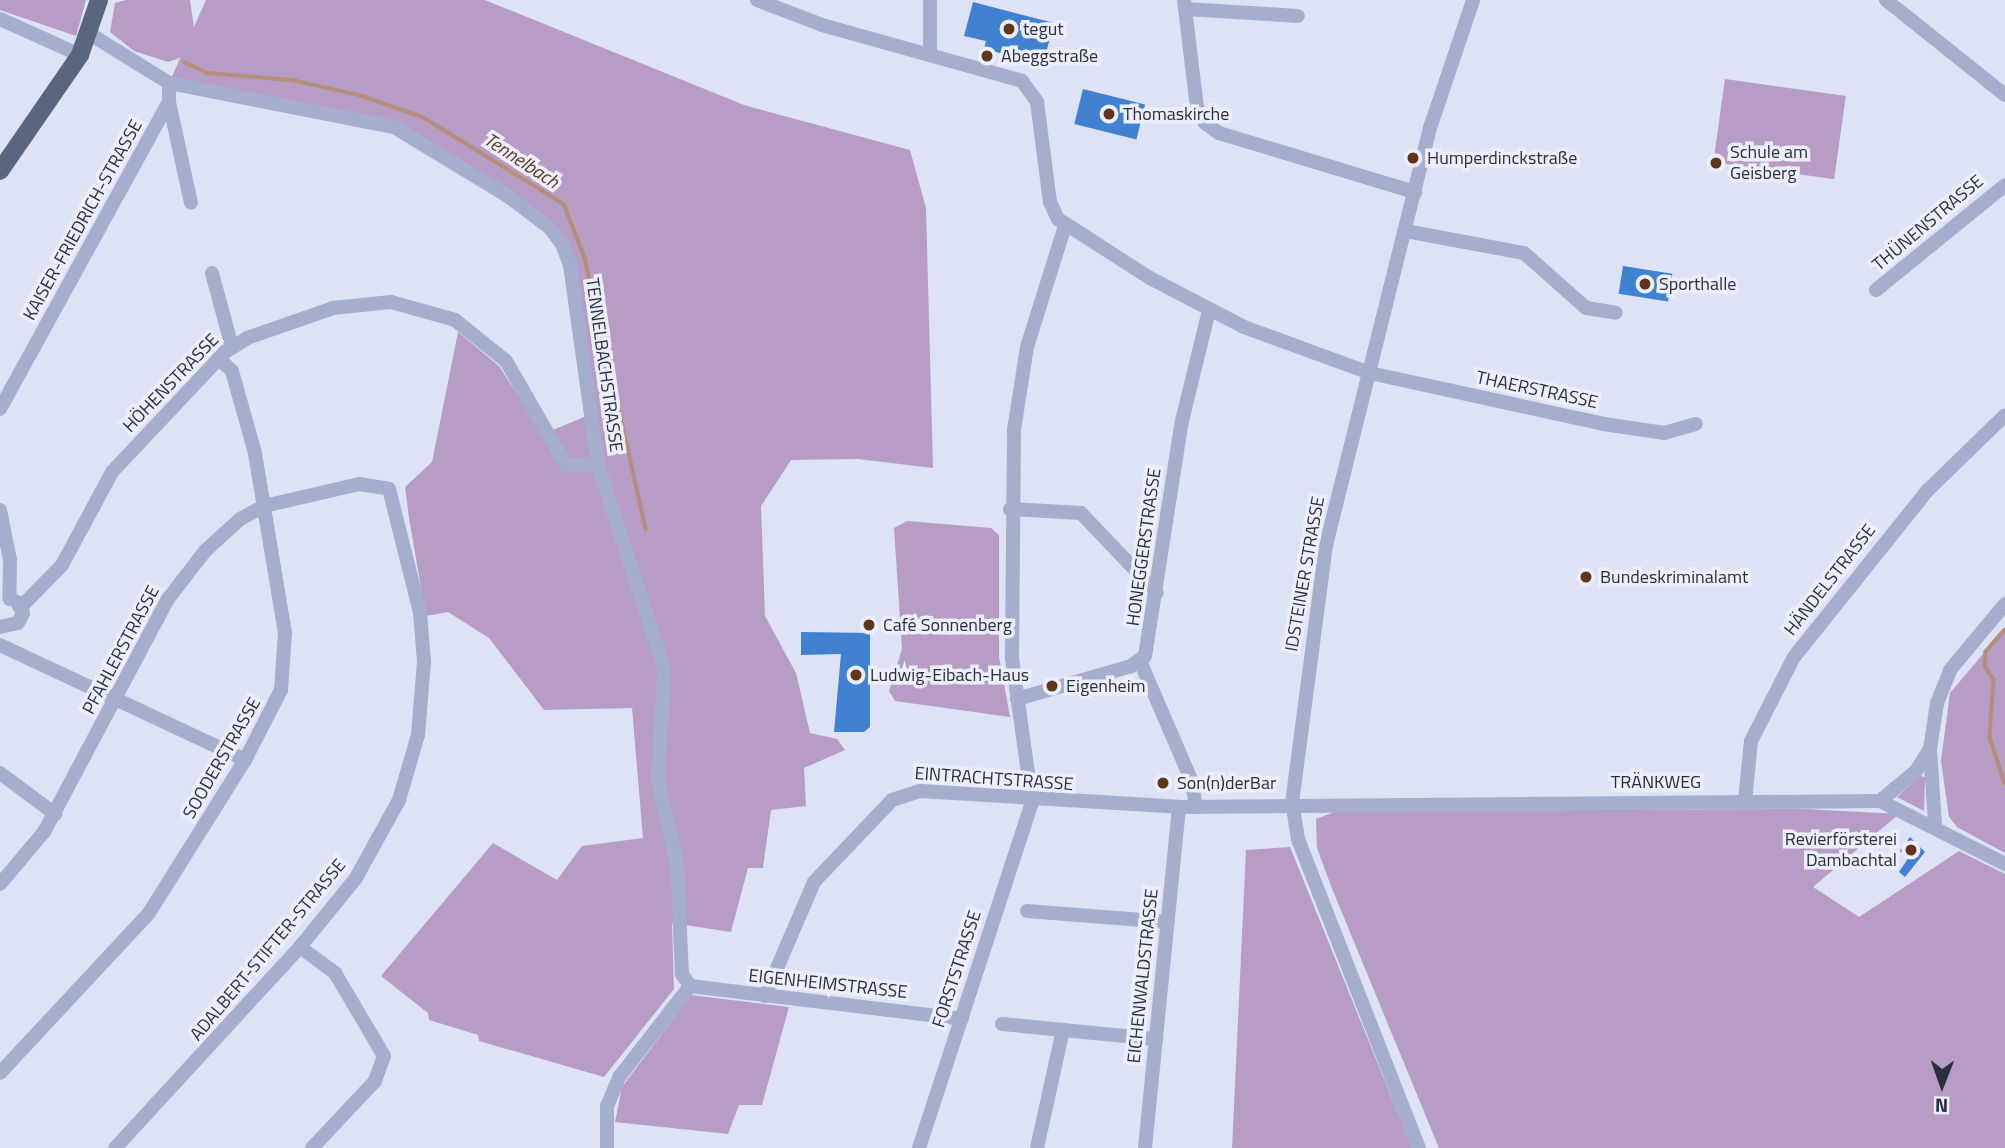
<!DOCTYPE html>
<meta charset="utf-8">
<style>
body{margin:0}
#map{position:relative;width:2005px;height:1148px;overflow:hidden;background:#dee2f5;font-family:"Titillium Web",sans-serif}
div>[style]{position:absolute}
.green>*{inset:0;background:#b79cc6;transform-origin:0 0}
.stream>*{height:3.5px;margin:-1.75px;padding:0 1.75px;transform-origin:1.75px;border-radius:1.75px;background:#b58f7a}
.building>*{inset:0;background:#4181d1;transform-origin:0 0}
.minor>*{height:14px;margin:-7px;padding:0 7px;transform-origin:7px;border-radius:7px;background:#a5aecc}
.major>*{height:18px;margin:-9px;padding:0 9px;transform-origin:9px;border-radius:9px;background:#59667e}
.dots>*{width:19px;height:19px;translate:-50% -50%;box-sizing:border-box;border:4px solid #eceefc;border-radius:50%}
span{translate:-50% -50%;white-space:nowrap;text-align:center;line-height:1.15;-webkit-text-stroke:7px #eceefc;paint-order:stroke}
.poi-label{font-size:18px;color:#29303b}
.left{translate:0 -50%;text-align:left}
.right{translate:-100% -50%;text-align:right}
.street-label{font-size:18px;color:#29303b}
.water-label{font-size:19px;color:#61351a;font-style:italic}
.north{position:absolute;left:1907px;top:1050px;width:70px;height:70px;-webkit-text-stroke:5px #eceefc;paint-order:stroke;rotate:181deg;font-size:19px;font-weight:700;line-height:28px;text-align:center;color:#29303b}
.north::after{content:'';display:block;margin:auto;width:24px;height:32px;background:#29303b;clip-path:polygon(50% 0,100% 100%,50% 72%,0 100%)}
</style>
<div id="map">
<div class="green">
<i style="clip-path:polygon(0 0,86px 0,76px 36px,0 10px)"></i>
<i style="clip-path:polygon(126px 0,190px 0,194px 28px,182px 57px,168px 62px,134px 51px,110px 32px,115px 3px)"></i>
<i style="clip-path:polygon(206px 0,485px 0,744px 105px,910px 150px,926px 208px,933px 468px,858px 459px,791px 460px,761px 506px,765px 616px,796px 673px,810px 733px,837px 739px,845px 750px,804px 768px,806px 806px,771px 810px,763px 868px,748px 868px,731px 932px,672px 923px,674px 989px,604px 1077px,479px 1041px,478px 1035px,429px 1020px,428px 1013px,381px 976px,493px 843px,557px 880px,582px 846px,643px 838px,632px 708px,544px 710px,489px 638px,448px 612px,426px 616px,409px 518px,405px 487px,432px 462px,458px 332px,499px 366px,543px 434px,589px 415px,574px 299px,550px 228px,394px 127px,169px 83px)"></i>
<i style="left:1725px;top:79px;width:122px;height:84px;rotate:8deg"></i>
<i style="clip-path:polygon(907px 521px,991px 528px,999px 535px,999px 656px,1010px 717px,895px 701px,889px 691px,902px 649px,894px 528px)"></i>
<i style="clip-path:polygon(2005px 628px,2005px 853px,1957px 827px,1949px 817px,1941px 761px,1950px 693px)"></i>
<i style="clip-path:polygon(1920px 776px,1925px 777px,1924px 811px,1897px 797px)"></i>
<i style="clip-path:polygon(1805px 809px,1899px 814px,1813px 887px,1859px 917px,1959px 851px,2005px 874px,2005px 1148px,1439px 1148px,1331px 886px,1317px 848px,1316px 819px,1337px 811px)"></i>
<i style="clip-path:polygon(1290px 847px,1412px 1148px,1232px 1148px,1246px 850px)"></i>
<i style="clip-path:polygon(691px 995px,789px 1007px,762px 1105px,739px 1105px,728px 1134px,615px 1122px,622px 1087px)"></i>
</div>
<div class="stream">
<i style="left:184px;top:62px;width:26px;rotate:25deg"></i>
<i style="left:208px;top:73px;width:84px;rotate:4.8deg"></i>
<i style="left:292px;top:80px;width:69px;rotate:12.6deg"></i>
<i style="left:359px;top:95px;width:68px;rotate:19deg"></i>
<i style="left:423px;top:117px;width:166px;rotate:31.7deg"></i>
<i style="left:564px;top:204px;width:58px;rotate:68.7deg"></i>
<i style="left:585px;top:258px;width:278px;rotate:77.3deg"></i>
<i style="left:2005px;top:630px;width:29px;rotate:131deg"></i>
<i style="left:1986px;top:652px;width:14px;rotate:94deg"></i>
<i style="left:1985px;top:666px;width:17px;rotate:57deg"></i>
<i style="left:1994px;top:680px;width:57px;rotate:94deg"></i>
<i style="left:1990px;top:737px;width:49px;rotate:72.3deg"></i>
</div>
<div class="building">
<i style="clip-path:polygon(973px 2px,1054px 23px,1043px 64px,984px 49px,986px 41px,964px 36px)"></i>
<i style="left:1083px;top:89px;width:64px;height:36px;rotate:14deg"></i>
<i style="left:1623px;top:266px;width:50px;height:28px;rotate:9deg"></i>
<i style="clip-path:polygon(801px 632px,870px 633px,870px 727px,864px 732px,834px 732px,841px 654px,801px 655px)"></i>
<i style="clip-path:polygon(1910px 837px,1925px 852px,1905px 877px,1899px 872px,1909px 857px,1900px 851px)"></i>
</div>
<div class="minor">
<i style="left:757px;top:0;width:70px;rotate:21deg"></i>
<i style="left:822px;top:25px;width:208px;rotate:15.6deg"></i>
<i style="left:1022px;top:81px;width:26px;rotate:54deg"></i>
<i style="left:1037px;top:102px;width:101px;rotate:82.6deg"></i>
<i style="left:1050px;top:202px;width:19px;rotate:65deg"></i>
<i style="left:1058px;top:219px;width:109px;rotate:32.7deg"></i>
<i style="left:1150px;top:278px;width:106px;rotate:27.5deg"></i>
<i style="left:1244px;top:327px;width:134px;rotate:20.1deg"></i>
<i style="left:1370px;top:373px;width:239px;rotate:12.3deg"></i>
<i style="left:1604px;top:424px;width:61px;rotate:8.5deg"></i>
<i style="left:1664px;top:433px;width:33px;rotate:-16deg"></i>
<i style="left:930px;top:0;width:54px;rotate:90deg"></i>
<i style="left:1184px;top:0;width:108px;rotate:83.1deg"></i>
<i style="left:1197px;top:107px;width:18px;rotate:63deg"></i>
<i style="left:1205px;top:123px;width:17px;rotate:36deg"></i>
<i style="left:1219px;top:133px;width:205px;rotate:16.8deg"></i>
<i style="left:1886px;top:0;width:152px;rotate:38.6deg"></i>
<i style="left:1185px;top:9px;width:113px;rotate:3.5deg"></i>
<i style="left:0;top:19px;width:88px;rotate:24.2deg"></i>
<i style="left:90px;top:34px;width:93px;rotate:31.8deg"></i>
<i style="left:169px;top:83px;width:229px;rotate:11.1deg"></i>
<i style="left:394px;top:127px;width:135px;rotate:31.3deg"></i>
<i style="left:509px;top:197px;width:51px;rotate:37.1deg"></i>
<i style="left:550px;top:228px;width:20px;rotate:53deg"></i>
<i style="left:562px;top:244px;width:22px;rotate:69deg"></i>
<i style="left:570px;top:265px;width:202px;rotate:82deg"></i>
<i style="left:598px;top:465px;width:213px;rotate:72deg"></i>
<i style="left:664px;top:668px;width:111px;rotate:93.1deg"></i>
<i style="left:658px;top:779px;width:88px;rotate:77.5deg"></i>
<i style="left:677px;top:865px;width:109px;rotate:87.4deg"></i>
<i style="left:682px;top:974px;width:14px;rotate:56deg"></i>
<i style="left:169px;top:102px;width:103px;rotate:77.7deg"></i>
<i style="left:1406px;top:231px;width:120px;rotate:10.6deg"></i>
<i style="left:1524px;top:253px;width:83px;rotate:41.6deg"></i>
<i style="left:1586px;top:308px;width:30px;rotate:9deg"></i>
<i style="left:212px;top:273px;width:77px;rotate:74.9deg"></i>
<i style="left:1876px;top:290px;width:166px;rotate:-39.1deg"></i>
<i style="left:0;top:409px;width:350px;rotate:-61.2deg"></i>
<i style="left:169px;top:102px;width:19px;rotate:-90deg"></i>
<i style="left:1010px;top:509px;width:71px;rotate:3.2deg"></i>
<i style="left:1081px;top:513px;width:110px;rotate:46.5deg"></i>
<i style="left:0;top:510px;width:51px;rotate:78.7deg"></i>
<i style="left:10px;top:560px;width:39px;rotate:91deg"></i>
<i style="left:21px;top:607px;width:59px;rotate:-45.7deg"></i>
<i style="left:62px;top:565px;width:106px;rotate:-61.7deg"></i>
<i style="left:112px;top:472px;width:165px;rotate:-46.7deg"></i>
<i style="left:225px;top:352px;width:26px;rotate:-32deg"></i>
<i style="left:247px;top:338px;width:91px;rotate:-19.2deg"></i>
<i style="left:333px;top:308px;width:58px;rotate:-5.9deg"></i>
<i style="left:391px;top:302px;width:66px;rotate:15.7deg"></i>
<i style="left:455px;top:320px;width:65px;rotate:38.8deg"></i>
<i style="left:506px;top:361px;width:120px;rotate:60deg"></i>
<i style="left:566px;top:465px;width:32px"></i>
<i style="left:0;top:627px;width:18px;rotate:-13deg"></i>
<i style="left:18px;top:623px;width:11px;rotate:-63deg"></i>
<i style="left:23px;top:613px;width:13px;rotate:-119deg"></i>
<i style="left:0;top:645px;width:271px;rotate:25.1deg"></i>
<i style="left:1140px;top:661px;width:132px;rotate:66.7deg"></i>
<i style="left:1192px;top:782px;width:25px;rotate:81deg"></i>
<i style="left:1017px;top:699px;width:119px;rotate:-16.1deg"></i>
<i style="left:1131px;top:666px;width:17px;rotate:-36deg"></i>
<i style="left:1145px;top:656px;width:238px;rotate:-81.1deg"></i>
<i style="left:1182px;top:421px;width:114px;rotate:-76.3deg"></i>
<i style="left:1930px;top:749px;width:76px;rotate:86.2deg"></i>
<i style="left:0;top:773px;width:69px;rotate:36.7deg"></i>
<i style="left:1745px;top:801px;width:60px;rotate:-84.3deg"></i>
<i style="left:1751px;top:741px;width:94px;rotate:-62.9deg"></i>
<i style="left:1794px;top:657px;width:214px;rotate:-51.3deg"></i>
<i style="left:1928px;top:490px;width:107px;rotate:-44.2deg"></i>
<i style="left:1880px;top:801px;width:47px;rotate:-39.8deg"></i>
<i style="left:1916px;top:771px;width:26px;rotate:-58deg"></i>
<i style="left:1930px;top:749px;width:47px;rotate:-81.3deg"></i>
<i style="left:1937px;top:703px;width:35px;rotate:-68deg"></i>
<i style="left:1950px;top:670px;width:86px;rotate:-50.2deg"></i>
<i style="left:0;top:884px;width:68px;rotate:-49.8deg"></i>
<i style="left:44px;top:832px;width:264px;rotate:-62deg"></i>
<i style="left:168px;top:599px;width:61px;rotate:-52.4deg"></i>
<i style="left:205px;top:551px;width:47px;rotate:-42.4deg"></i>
<i style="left:240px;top:519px;width:27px;rotate:-28deg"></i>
<i style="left:264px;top:506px;width:98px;rotate:-13deg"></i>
<i style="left:359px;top:484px;width:30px;rotate:9deg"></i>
<i style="left:389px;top:489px;width:127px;rotate:75.9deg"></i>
<i style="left:420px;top:612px;width:50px;rotate:85.4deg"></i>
<i style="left:424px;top:662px;width:73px;rotate:94.7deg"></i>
<i style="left:418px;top:735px;width:68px;rotate:106.3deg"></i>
<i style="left:399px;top:800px;width:89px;rotate:118.9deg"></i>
<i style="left:356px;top:878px;width:89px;rotate:129.1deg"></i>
<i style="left:300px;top:947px;width:273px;rotate:132.6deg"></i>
<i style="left:1027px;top:911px;width:141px;rotate:4.5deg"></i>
<i style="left:300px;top:947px;width:44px;rotate:36.6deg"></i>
<i style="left:335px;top:973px;width:96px;rotate:59.4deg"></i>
<i style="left:384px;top:1056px;width:27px;rotate:110deg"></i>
<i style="left:375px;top:1081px;width:92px;rotate:133.2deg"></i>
<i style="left:690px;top:986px;width:274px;rotate:6.9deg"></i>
<i style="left:765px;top:996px;width:124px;rotate:-66.7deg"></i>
<i style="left:814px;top:882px;width:113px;rotate:-46.4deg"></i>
<i style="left:892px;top:800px;width:29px;rotate:-18deg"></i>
<i style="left:920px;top:791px;width:259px;rotate:3.5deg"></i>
<i style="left:1179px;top:807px;width:701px;rotate:-0.49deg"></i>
<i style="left:1880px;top:801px;width:140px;rotate:26.7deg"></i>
<i style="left:1002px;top:1024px;width:155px;rotate:5.6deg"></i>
<i style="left:0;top:1073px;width:219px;rotate:-47deg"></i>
<i style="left:149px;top:913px;width:181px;rotate:-57.9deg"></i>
<i style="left:245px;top:760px;width:79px;rotate:-62.8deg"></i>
<i style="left:281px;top:690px;width:57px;rotate:-86deg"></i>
<i style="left:285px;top:633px;width:182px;rotate:-99.5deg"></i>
<i style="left:255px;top:453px;width:85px;rotate:-105.7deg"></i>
<i style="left:232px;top:371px;width:18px;rotate:-137deg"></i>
<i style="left:607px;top:1148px;width:42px;rotate:-90deg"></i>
<i style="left:607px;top:1106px;width:33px;rotate:-67deg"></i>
<i style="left:620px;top:1076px;width:114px;rotate:-52.1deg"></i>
<i style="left:919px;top:1148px;width:364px;rotate:-71.9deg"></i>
<i style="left:1032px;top:802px;width:145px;rotate:-97.9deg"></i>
<i style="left:1012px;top:658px;width:228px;rotate:-89.5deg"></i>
<i style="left:1014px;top:430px;width:84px;rotate:-81.1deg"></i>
<i style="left:1027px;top:347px;width:127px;rotate:-72.6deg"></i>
<i style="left:1037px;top:1148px;width:121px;rotate:-77.6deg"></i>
<i style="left:1145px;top:1148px;width:343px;rotate:-84.3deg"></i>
<i style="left:1419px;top:1148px;width:332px;rotate:-111.4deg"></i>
<i style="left:1298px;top:839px;width:36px;rotate:-99deg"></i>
<i style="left:1292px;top:803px;width:260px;rotate:-82.5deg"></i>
<i style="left:1326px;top:545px;width:433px;rotate:-76deg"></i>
<i style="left:1431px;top:125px;width:132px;rotate:-71.4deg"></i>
</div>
<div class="major">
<i style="left:0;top:171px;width:141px;rotate:-55.4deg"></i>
<i style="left:80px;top:55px;width:58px;rotate:-70.9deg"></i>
</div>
<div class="dots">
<i style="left:1009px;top:29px;background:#61351a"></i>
<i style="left:987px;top:56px;background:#61351a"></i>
<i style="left:1109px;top:114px;background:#61351a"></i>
<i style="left:1413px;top:158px;background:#61351a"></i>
<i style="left:1716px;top:163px;background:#61351a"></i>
<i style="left:1645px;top:284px;background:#61351a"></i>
<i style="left:1586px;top:577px;background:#61351a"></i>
<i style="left:869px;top:625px;background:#61351a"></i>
<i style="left:856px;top:675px;background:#61351a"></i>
<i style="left:1052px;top:686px;background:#61351a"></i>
<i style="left:1163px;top:783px;background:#61351a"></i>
<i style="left:1911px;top:850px;background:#61351a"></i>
</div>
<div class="poi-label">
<span class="left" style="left:1023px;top:29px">tegut</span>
<span class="left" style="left:1001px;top:56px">Abeggstraße</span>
<span class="left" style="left:1123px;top:114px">Thomaskirche</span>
<span class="left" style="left:1730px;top:163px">Schule am<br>Geisberg</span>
<span class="left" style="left:1427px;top:158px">Humperdinckstraße</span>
<span class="left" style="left:1659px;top:284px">Sporthalle</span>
<span class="left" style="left:1600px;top:577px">Bundeskriminalamt</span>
<span class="left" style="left:883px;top:625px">Café Sonnenberg</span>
<span class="left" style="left:870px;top:675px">Ludwig-Eibach-Haus</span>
<span class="left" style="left:1066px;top:686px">Eigenheim</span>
<span class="left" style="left:1177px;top:783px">Son(n)derBar</span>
<span class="right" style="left:1897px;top:850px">Revierförsterei<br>Dambachtal</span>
</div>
<div class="street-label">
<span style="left:83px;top:220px;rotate:-61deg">KAISER-FRIEDRICH-STRASSE</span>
<span style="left:1928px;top:223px;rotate:-40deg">THÜNENSTRASSE</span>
<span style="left:604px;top:365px;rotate:82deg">TENNELBACHSTRASSE</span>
<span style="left:171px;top:383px;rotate:-46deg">HÖHENSTRASSE</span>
<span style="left:1537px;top:390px;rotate:12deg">THAERSTRASSE</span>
<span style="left:1144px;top:547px;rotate:-82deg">HONEGGERSTRASSE</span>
<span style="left:1305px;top:574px;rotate:-80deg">IDSTEINER STRASSE</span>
<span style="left:1830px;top:580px;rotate:-52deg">HÄNDELSTRASSE</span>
<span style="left:121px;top:650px;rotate:-62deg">PFAHLERSTRASSE</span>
<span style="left:222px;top:758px;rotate:-60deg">SOODERSTRASSE</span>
<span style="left:994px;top:779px;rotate:4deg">EINTRACHTSTRASSE</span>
<span style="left:1656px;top:782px">TRÄNKWEG</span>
<span style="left:268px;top:950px;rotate:-50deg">ADALBERT-STIFTER-STRASSE</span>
<span style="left:957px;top:969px;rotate:-72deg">FORSTSTRASSE</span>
<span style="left:1143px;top:976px;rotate:-84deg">EICHENWALDSTRASSE</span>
<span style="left:828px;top:984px;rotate:6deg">EIGENHEIMSTRASSE</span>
</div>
<div class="water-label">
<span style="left:522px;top:160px;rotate:33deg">Tennelbach</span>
</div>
<div class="north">N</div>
</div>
